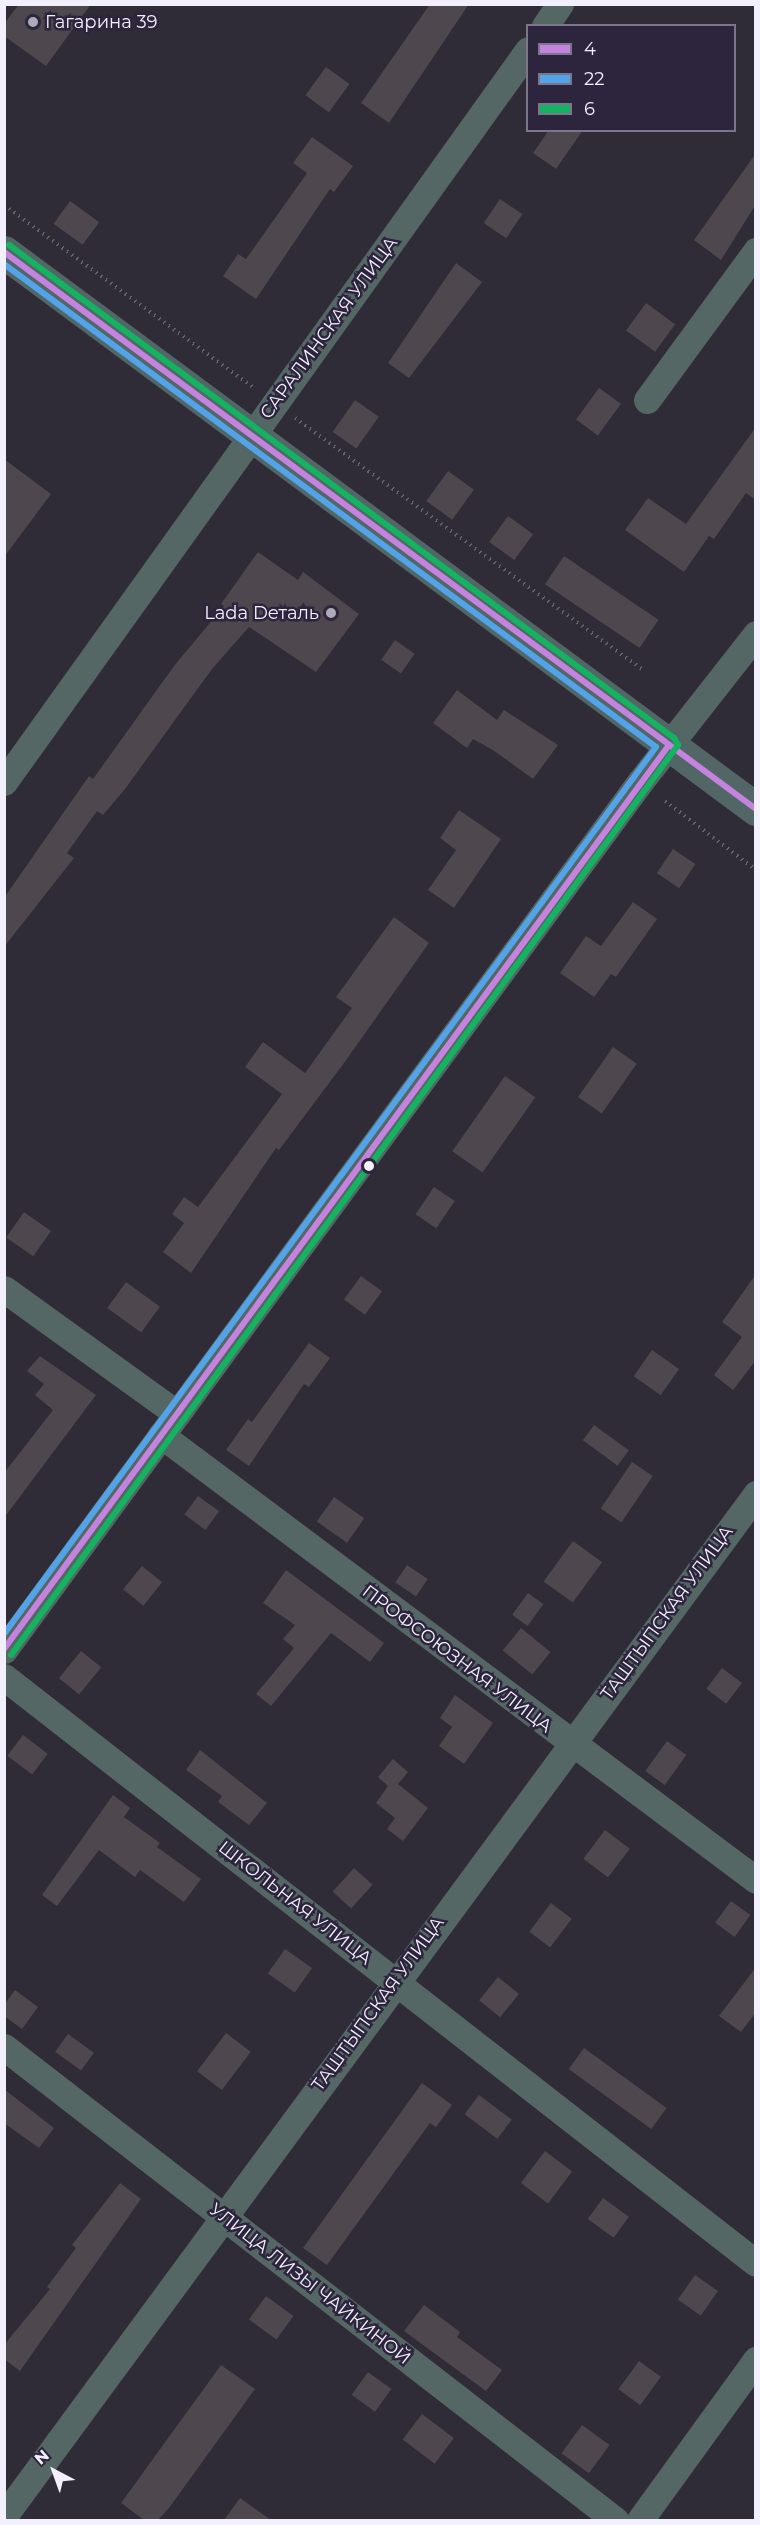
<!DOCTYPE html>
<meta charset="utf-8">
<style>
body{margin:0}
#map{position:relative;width:760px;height:2525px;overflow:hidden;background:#2f2b37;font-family:Montserrat,sans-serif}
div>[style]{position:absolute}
.building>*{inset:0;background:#4e474e;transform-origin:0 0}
.path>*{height:4px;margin-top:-2px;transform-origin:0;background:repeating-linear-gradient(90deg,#5f6769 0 1.5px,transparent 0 6px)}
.minor>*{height:27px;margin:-13.5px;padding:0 13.5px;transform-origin:13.5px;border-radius:13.5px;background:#546764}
.major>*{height:33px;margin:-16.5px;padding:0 16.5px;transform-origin:16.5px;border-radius:16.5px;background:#526666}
.bus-1>*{height:6px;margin:-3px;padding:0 3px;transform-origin:3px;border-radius:3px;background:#c483df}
.bus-2>*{height:6px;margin:-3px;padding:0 3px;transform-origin:3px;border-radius:3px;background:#53a3e8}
.bus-3>*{height:6px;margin:-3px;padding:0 3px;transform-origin:3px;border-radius:3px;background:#13b361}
.dots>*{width:16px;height:16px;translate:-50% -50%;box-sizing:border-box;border:3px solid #2d253d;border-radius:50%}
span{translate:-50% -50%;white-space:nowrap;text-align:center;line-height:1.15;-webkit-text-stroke:5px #2d253d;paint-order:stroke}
.poi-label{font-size:18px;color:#f3f0fd}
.left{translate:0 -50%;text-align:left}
.right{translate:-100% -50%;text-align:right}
.street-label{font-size:18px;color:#f3f0fd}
.frame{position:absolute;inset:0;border:6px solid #f3f0fd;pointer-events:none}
.legend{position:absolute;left:526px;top:24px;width:210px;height:108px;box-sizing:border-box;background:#2d253d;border:2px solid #7c768a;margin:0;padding:8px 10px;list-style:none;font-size:18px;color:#f3f0fd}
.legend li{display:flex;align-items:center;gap:12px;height:30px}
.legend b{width:30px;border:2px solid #7c768a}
.north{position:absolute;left:24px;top:2441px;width:60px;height:60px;-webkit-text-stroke:4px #2d253d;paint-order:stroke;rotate:319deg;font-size:16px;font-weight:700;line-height:24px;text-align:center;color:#f3f0fd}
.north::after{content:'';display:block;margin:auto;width:21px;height:27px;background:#f3f0fd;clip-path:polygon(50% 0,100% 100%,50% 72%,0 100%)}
</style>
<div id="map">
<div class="building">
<i style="clip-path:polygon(19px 4px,91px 4px,46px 66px,4px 36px,4px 24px)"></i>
<i style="clip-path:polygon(430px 4px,469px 4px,389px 123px,361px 103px)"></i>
<i style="left:326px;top:67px;width:29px;height:35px;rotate:36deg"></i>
<i style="clip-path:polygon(549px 130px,583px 130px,556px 169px,533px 153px)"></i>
<i style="clip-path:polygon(312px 137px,353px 166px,334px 192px,330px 189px,256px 299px,223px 276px,238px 254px,246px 259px,307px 173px,293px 163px)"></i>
<i style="clip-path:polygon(756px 153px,756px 204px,721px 260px,694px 240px)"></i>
<i style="left:500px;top:199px;width:27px;height:29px;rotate:34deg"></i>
<i style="left:70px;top:201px;width:36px;height:28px;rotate:36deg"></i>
<i style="clip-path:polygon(456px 263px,482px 282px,409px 378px,388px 363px)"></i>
<i style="left:646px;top:303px;width:36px;height:34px;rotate:36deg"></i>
<i style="left:599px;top:388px;width:27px;height:39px;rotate:36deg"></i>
<i style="left:355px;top:400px;width:29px;height:39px;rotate:35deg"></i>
<i style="clip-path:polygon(756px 427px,756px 500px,746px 493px,714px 539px,709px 536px,684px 572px,625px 530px,648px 498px,686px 524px)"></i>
<i style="clip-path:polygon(4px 459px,51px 494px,4px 557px)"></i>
<i style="left:448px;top:471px;width:32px;height:37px;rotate:36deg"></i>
<i style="left:508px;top:516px;width:31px;height:32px;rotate:36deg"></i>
<i style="clip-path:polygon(258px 552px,298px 580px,303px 572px,359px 614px,316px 672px,249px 627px,212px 669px,125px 789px,103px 815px,97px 811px,67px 853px,74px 858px,4px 947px,4px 898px,89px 776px,93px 779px,174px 666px,224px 606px,221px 604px)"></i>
<i style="left:564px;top:556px;width:114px;height:34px;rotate:34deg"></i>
<i style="left:395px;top:640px;width:24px;height:24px;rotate:35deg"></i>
<i style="clip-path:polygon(457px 690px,497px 720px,504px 710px,558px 745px,533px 779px,493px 750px,473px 739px,467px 748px,433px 723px)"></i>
<i style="clip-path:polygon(459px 810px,501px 839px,454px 908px,428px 890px,456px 850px,440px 838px)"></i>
<i style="left:673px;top:849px;width:27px;height:29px;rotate:34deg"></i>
<i style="clip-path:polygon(633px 902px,657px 919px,616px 977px,611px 974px,594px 997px,560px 973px,586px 936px,601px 946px)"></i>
<i style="clip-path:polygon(394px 917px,429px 943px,344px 1063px,279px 1150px,276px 1148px,191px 1273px,163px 1252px,184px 1223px,172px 1214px,184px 1197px,198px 1207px,282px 1094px,245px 1067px,263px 1042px,305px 1073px,352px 1008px,336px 997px)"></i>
<i style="left:613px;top:1047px;width:29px;height:61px;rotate:35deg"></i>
<i style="left:505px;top:1076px;width:37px;height:92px;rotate:35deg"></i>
<i style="left:434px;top:1187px;width:25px;height:33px;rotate:34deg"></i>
<i style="left:24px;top:1212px;width:33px;height:31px;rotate:35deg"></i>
<i style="clip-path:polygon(756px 1274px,756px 1360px,733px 1390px,714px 1375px,742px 1337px,722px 1322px)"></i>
<i style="left:361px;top:1276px;width:26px;height:29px;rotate:36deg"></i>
<i style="left:126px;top:1282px;width:42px;height:32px;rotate:36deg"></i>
<i style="clip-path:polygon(309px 1343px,330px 1358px,309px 1387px,304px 1384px,249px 1466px,226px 1450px,248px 1419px,252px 1422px)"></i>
<i style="left:652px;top:1350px;width:33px;height:32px;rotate:35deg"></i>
<i style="clip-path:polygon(40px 1356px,96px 1395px,4px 1518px,4px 1473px,53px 1410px,35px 1395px,44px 1384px,27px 1371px)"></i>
<i style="left:594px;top:1425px;width:43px;height:19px;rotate:36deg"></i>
<i style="left:632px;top:1462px;width:25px;height:56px;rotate:34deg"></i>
<i style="left:198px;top:1496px;width:26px;height:23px;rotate:36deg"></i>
<i style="left:334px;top:1497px;width:37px;height:30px;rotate:35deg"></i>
<i style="left:573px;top:1541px;width:36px;height:50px;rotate:36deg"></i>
<i style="left:407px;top:1565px;width:25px;height:21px;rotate:34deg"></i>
<i style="left:142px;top:1566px;width:26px;height:30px;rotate:39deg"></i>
<i style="clip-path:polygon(286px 1570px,384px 1643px,370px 1662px,331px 1633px,271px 1706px,256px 1694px,294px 1648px,283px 1639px,295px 1625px,263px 1603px)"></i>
<i style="left:528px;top:1593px;width:19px;height:27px;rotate:36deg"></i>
<i style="left:521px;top:1628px;width:38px;height:29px;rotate:39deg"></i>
<i style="left:81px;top:1651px;width:26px;height:35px;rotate:39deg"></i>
<i style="left:722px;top:1668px;width:25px;height:26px;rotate:37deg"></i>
<i style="clip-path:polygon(455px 1695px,493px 1723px,464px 1764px,439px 1746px,452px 1727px,440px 1718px)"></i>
<i style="left:23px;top:1735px;width:31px;height:26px;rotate:37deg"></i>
<i style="left:667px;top:1741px;width:24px;height:37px;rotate:36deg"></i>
<i style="clip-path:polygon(200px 1750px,267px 1803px,249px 1825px,218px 1802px,222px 1796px,186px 1770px)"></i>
<i style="clip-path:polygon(393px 1759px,408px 1772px,398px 1784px,428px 1808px,403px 1841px,387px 1829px,395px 1818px,376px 1803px,388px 1786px,378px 1777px)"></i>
<i style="clip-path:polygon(113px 1795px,130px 1808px,124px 1817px,160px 1843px,157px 1847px,201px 1879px,184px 1902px,140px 1870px,135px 1877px,99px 1850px,57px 1906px,42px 1895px)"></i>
<i style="left:605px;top:1830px;width:31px;height:36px;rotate:37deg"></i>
<i style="left:354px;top:1868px;width:25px;height:32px;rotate:42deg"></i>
<i style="left:731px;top:1901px;width:24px;height:27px;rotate:36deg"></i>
<i style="left:551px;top:1903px;width:26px;height:36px;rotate:37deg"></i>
<i style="left:285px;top:1949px;width:33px;height:30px;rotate:35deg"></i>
<i style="clip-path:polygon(756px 1967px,756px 2012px,741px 2032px,719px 2016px)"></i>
<i style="left:498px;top:1977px;width:27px;height:30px;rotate:39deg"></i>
<i style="clip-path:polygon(15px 1990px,38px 2007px,22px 2029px,4px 2016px,4px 2005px)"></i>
<i style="left:226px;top:2033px;width:31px;height:48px;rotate:37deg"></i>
<i style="left:68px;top:2034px;width:32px;height:22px;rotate:36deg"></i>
<i style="left:584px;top:2048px;width:102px;height:26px;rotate:36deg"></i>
<i style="clip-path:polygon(422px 2083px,452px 2105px,436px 2127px,430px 2123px,327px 2265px,303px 2248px)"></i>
<i style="clip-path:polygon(4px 2089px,54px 2128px,39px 2148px,4px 2123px)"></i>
<i style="left:479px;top:2095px;width:41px;height:24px;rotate:37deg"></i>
<i style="left:545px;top:2151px;width:34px;height:40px;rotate:37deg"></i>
<i style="clip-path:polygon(120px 2183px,141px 2199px,20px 2371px,4px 2359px,4px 2345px,50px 2289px,47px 2287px,76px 2248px,72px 2245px)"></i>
<i style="left:603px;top:2198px;width:32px;height:26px;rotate:36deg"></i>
<i style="left:695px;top:2275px;width:28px;height:30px;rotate:35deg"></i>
<i style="left:266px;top:2296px;width:34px;height:29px;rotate:36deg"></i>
<i style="clip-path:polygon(424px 2305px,460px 2332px,457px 2337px,502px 2370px,486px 2391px,404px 2331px)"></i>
<i style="left:639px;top:2361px;width:27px;height:35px;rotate:36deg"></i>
<i style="clip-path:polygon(221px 2365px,255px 2389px,169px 2508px,158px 2520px,144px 2520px,121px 2503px)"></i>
<i style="left:368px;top:2372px;width:29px;height:28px;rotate:36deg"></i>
<i style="left:422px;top:2414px;width:40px;height:32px;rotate:37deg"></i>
<i style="left:582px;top:2425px;width:34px;height:35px;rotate:36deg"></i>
<i style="clip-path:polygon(240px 2498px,271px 2520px,224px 2520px)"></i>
</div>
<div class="path">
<i style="left:4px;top:205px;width:311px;rotate:36.2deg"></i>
<i style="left:295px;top:418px;width:428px;rotate:35.9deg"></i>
<i style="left:665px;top:801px;width:114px;rotate:37.2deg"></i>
</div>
<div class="minor">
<i style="left:545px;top:26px;width:27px;rotate:-56deg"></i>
<i style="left:647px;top:400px;width:185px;rotate:-53.8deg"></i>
<i style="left:4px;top:782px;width:900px;rotate:-54.4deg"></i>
<i style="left:4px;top:1289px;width:212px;rotate:35.8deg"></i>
<i style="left:161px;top:1435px;width:743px;rotate:36.79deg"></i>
<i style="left:4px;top:1650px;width:1076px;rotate:-53.77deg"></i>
<i style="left:640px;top:782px;width:188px;rotate:-51.9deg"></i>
<i style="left:4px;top:1677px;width:953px;rotate:37.93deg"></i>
<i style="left:4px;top:2047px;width:773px;rotate:37.74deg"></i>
<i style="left:4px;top:2516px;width:1269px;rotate:-53.65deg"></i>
<i style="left:640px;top:2520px;width:198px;rotate:-54.1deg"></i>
</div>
<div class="major">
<i style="left:4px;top:252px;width:936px;rotate:36.53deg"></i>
</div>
<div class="bus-1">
<i style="left:4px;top:252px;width:936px;rotate:36.53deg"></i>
<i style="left:4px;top:1649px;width:1122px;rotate:-53.66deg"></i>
</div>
<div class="bus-2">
<i style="left:4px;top:264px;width:811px;rotate:36.53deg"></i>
<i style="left:656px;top:747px;width:1101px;rotate:126.32deg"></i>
</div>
<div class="bus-3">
<i style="left:9px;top:245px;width:828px;rotate:36.55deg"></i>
<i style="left:674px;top:738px;width:8px;rotate:60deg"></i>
<i style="left:678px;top:745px;width:1128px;rotate:126.24deg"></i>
</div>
<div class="dots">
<i style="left:33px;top:22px;background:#aeabb8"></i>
<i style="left:331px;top:613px;background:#aeabb8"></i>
<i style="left:369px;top:1166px;background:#f3f0fd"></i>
</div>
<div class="poi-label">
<span class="left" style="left:45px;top:22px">Гагарина 39</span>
<span class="right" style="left:319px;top:613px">Lada Dеталь</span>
</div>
<div class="street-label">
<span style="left:329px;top:328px;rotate:-54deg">САРАЛИНСКАЯ УЛИЦА</span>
<span style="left:667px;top:1613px;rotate:-54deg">ТАШТЫПСКАЯ УЛИЦА</span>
<span style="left:457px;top:1659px;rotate:37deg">ПРОФСОЮЗНАЯ УЛИЦА</span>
<span style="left:295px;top:1903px;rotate:38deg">ШКОЛЬНАЯ УЛИЦА</span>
<span style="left:378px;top:2004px;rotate:-54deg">ТАШТЫПСКАЯ УЛИЦА</span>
<span style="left:310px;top:2284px;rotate:38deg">УЛИЦА ЛИЗЫ ЧАЙКИНОЙ</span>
</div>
<div class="frame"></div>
<ul class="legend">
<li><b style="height:8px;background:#c483df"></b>4</li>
<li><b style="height:8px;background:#53a3e8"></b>22</li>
<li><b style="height:8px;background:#13b361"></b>6</li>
</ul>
<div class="north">N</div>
</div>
